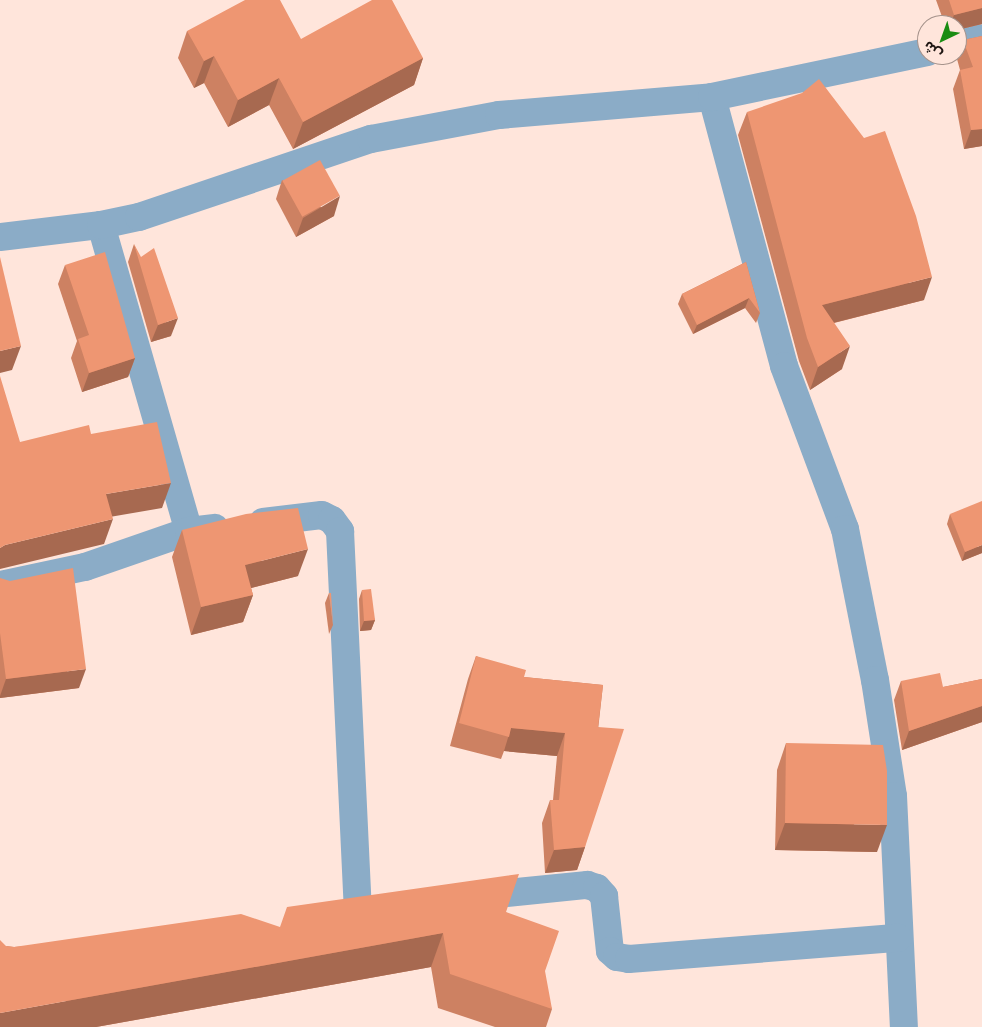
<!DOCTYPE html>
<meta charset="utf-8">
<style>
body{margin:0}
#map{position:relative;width:982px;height:1027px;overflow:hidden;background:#ffe5db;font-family:"Roboto Condensed","Noto Sans Arabic",sans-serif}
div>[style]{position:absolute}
.minor>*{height:28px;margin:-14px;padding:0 14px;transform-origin:14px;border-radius:14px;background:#8bacc7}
.wall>*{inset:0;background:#cd8162}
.shaded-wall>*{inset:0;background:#a76950}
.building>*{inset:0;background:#ee9672;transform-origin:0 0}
span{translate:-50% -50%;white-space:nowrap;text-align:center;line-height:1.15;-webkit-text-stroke:4.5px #ffe5db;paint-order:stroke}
.north{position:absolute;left:917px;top:15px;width:50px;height:50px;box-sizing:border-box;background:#ffe5db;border:1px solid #a5928b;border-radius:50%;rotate:222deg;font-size:14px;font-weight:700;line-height:20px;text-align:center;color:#1e1512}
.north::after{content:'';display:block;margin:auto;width:18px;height:22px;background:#1a8c12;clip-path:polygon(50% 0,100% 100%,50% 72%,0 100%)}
</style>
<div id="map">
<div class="minor">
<i style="left:957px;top:44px;width:26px;rotate:-13deg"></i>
<i style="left:712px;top:97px;width:278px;rotate:75deg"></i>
<i style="left:784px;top:366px;width:174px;rotate:69.5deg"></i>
<i style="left:845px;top:529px;width:154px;rotate:78.8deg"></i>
<i style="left:875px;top:680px;width:117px;rotate:81.2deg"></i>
<i style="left:893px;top:796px;width:231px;rotate:87.3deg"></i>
<i style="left:101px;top:225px;width:318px;rotate:74deg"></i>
<i style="left:0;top:237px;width:102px;rotate:-6.8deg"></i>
<i style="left:101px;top:225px;width:39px;rotate:-12deg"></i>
<i style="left:139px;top:217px;width:245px;rotate:-18.6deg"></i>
<i style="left:371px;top:139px;width:130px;rotate:-10.6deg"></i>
<i style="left:499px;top:115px;width:214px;rotate:-4.8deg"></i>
<i style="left:712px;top:97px;width:220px;rotate:-11.8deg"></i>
<i style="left:263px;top:522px;width:59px;rotate:-6.8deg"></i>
<i style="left:322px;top:515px;width:11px;rotate:27deg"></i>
<i style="left:332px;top:520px;width:14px;rotate:54deg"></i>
<i style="left:340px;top:531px;width:383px;rotate:87.3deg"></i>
<i style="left:0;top:585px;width:87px;rotate:-12deg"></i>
<i style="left:85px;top:567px;width:110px;rotate:-19.1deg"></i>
<i style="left:189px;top:531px;width:26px;rotate:-7deg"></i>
<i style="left:476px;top:896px;width:112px;rotate:-5.7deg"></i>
<i style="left:587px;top:885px;width:10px;rotate:17deg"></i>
<i style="left:597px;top:888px;width:11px;rotate:49deg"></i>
<i style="left:604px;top:896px;width:55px;rotate:83.8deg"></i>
<i style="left:610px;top:951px;width:9px;rotate:41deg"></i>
<i style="left:617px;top:957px;width:12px;rotate:9deg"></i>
<i style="left:629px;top:959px;width:270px;rotate:-4.5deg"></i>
</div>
<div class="wall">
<i style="clip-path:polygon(936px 0,982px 0,982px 24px,957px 30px,957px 25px,945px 25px)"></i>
<i style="clip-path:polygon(187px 31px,301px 39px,423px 58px,414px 85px,293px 149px,269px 105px,228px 127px,204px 83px,194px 88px,178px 58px)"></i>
<i style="clip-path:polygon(982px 36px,982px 146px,964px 149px,953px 89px,960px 70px,957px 59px,963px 40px)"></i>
<i style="clip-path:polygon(747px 112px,924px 300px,834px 323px,842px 369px,810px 390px,799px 361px,738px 135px)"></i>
<i style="clip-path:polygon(282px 180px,334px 216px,296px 237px,276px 199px)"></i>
<i style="clip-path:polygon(134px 244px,171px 336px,151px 342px,128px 262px)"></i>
<i style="clip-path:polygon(746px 262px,760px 313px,756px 323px,745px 308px,693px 334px,678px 304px,682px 294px)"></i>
<i style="clip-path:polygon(65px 265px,135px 358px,128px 377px,82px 392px,71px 358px,77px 341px,58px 284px)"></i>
<i style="clip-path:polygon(950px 514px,982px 553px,962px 561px,947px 524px)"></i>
<i style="clip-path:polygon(182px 530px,298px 576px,251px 588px,253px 595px,243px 622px,191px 635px,172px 557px)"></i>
<i style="clip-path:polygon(0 578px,79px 688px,0 698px)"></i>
<i style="clip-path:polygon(362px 590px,375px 620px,371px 630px,360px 631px,359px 599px)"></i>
<i style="clip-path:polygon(329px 593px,333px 625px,329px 634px,325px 603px)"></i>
<i style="clip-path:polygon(476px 656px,524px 677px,603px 685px,585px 847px,577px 870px,545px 873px,542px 823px,550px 800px,553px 800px,557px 756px,504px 751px,501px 759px,450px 746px,468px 679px)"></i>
<i style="clip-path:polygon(982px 679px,982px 722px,902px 750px,894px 700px,901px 681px,943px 687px)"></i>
<i style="clip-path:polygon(786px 743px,877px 852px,775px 850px,777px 770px)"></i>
<i style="clip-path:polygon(506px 912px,552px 1009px,546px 1027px,495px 1027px,438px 1008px,431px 967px,96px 1027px,6px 946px,14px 947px,280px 927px)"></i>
</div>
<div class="shaded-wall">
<i style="clip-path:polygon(982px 8px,982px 24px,957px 30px,957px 25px,950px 25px,954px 15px)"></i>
<i style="clip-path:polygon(214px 56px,204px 83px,194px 88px,204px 61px)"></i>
<i style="clip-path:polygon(423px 58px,414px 85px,293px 149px,303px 122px)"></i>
<i style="clip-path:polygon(279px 78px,269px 105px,228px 127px,238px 100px)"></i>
<i style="clip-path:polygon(982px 129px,982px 146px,964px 149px,971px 130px)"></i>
<i style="clip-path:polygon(340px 196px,334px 216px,296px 237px,303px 218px)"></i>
<i style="clip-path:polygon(932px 277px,924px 300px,813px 328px,822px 305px)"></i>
<i style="clip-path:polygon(749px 298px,745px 308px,693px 334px,697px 325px)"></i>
<i style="clip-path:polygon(178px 318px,171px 336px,151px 342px,158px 325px)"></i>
<i style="clip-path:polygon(21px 346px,12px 370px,0 373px,0 351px)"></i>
<i style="clip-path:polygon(850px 346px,842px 369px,810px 390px,818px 367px)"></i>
<i style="clip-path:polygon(135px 358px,128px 377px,82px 392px,89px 373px)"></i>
<i style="clip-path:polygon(171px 483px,162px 508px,98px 519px,106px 494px)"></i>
<i style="clip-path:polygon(113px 519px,104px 544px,0 569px,0 548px,5px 545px)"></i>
<i style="clip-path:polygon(982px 545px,982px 553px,962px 561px,965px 552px)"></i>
<i style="clip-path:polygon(308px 549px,298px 576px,235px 592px,245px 565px)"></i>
<i style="clip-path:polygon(253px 595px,243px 622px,191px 635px,201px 607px)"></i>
<i style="clip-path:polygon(375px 620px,371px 630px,360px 631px,364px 621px)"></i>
<i style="clip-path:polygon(86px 669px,79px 688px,0 698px,0 696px,6px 679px)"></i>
<i style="clip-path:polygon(982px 706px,982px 722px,902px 750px,909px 731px)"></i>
<i style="clip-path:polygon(511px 728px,565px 733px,557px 756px,504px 751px)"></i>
<i style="clip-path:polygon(785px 823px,887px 825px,877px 852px,775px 850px)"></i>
<i style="clip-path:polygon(585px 847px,577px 870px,545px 873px,554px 850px)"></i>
<i style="clip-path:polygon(443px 933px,431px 967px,96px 1027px,0 1027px,0 1013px)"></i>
</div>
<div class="building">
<i style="clip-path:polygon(245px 0,280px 0,301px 39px,372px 0,392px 0,423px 58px,303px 122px,279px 78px,238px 100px,214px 56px,204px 61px,187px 31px)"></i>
<i style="clip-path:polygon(949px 0,982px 0,982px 8px,954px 15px)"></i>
<i style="clip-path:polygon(982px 36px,982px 129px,971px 130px,960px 70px,973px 67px,963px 40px)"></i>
<i style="clip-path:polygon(819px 79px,864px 138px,885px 131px,916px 216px,932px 277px,822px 305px,850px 346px,818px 367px,807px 338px,747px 112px,802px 93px)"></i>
<i style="left:320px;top:160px;width:41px;height:43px;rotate:61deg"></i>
<i style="clip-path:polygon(134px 244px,141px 257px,154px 248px,178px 318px,158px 325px)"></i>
<i style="clip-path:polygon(105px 252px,135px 358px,89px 373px,78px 339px,89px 335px,65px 265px)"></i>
<i style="clip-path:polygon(0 257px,21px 346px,0 351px)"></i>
<i style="clip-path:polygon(746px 262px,760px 313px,749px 298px,697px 325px,682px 294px)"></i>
<i style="clip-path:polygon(0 376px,20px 442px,89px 425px,91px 434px,157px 422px,171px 483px,106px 494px,113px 519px,5px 545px,0 548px)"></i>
<i style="clip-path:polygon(982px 501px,982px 545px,965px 552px,950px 514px)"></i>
<i style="clip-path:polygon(298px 508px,308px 549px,245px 565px,253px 595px,201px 607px,182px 530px,246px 514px)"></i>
<i style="clip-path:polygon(73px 568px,86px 669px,6px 679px,0 633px,0 578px,10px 581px)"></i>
<i style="clip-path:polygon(371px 589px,375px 620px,364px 621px,362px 590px)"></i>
<i style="clip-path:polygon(329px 593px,331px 593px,333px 625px)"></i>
<i style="clip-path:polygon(476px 656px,526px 670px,524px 677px,603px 685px,598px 727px,624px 729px,585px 847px,554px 850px,550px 800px,559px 800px,565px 733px,511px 728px,509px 737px,459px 723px)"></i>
<i style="clip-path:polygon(940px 673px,943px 687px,982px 679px,982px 706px,909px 731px,901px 681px)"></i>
<i style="clip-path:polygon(786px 743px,883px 745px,887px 771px,887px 825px,785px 823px)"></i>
<i style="clip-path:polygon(519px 874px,506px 912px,559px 931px,545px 971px,552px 1009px,450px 974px,443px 933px,0 1013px,0 940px,6px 946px,14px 947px,241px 914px,280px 927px,287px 907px)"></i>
</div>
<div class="north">ش</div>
</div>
